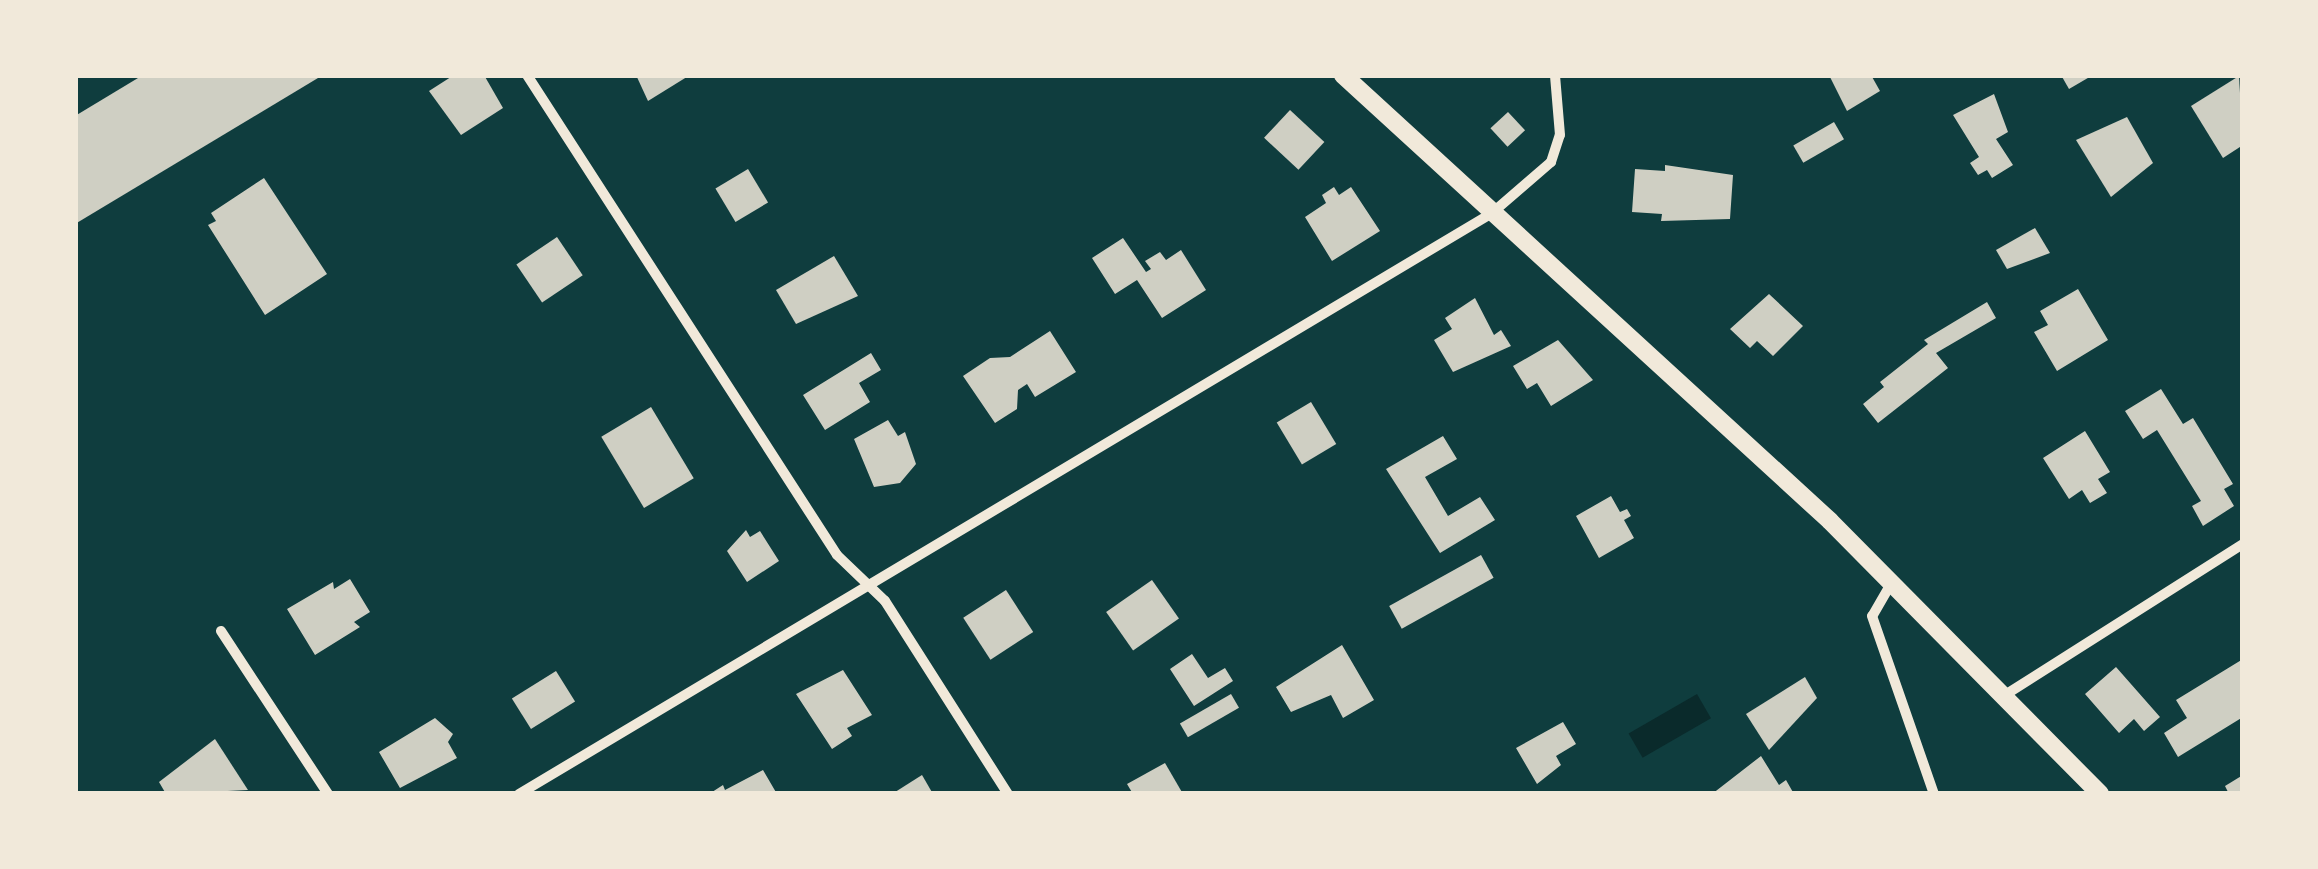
<!DOCTYPE html>
<style>
body{margin:0}
#map{position:relative;width:2318px;height:869px;overflow:hidden;background:#0f3d3e;font-family:Quicksand,sans-serif}
div>[style]{position:absolute}
.water>*{inset:0;background:#0a2a2b;transform-origin:0 0}
.building>*{inset:0;background:#cfcfc3;transform-origin:0 0}
.minor>*{height:10px;margin:-5px;padding:0 5px;transform-origin:5px;border-radius:5px;background:#f1e9da}
.tertiary>*{height:18px;margin:-9px;padding:0 9px;transform-origin:9px;border-radius:9px;background:#f1e9da}
span{translate:-50% -50%;white-space:nowrap;text-align:center;line-height:1.15;-webkit-text-stroke:8px #f1e9da;paint-order:stroke}
.frame{position:absolute;inset:0;border:78px solid #f1e9da;pointer-events:none}
</style>
<div id="map">
<div class="water">
<i style="left:1697px;top:694px;width:28px;height:79px;rotate:60deg"></i>
</div>
<div class="building">
<i style="clip-path:polygon(143px 75px,323px 75px,75px 224px,75px 116px)"></i>
<i style="clip-path:polygon(454px 75px,484px 75px,503px 108px,461px 135px,429px 91px)"></i>
<i style="clip-path:polygon(636px 75px,690px 75px,648px 101px)"></i>
<i style="clip-path:polygon(1829px 75px,1871px 75px,1880px 91px,1847px 111px)"></i>
<i style="clip-path:polygon(2061px 75px,2093px 75px,2069px 89px)"></i>
<i style="clip-path:polygon(2239px 76px,2243px 145px,2223px 158px,2191px 106px)"></i>
<i style="clip-path:polygon(1994px 94px,2008px 132px,1996px 139px,2013px 165px,1992px 178px,1987px 170px,1978px 175px,1970px 163px,1979px 157px,1953px 115px)"></i>
<i style="left:1290px;top:110px;width:47px;height:38px;rotate:43deg"></i>
<i style="left:1508px;top:112px;width:25px;height:24px;rotate:47deg"></i>
<i style="clip-path:polygon(2127px 117px,2153px 163px,2111px 197px,2076px 140px)"></i>
<i style="left:1834px;top:122px;width:20px;height:47px;rotate:60deg"></i>
<i style="clip-path:polygon(1665px 165px,1733px 175px,1730px 219px,1661px 221px,1662px 214px,1632px 212px,1635px 169px,1665px 171px)"></i>
<i style="left:748px;top:169px;width:39px;height:38px;rotate:59deg"></i>
<i style="clip-path:polygon(264px 178px,327px 274px,265px 315px,208px 225px,216px 221px,211px 213px)"></i>
<i style="clip-path:polygon(1334px 187px,1339px 195px,1351px 187px,1380px 231px,1332px 261px,1305px 217px,1326px 203px,1322px 195px)"></i>
<i style="clip-path:polygon(2035px 228px,2050px 253px,2007px 269px,1996px 250px)"></i>
<i style="left:557px;top:237px;width:46px;height:49px;rotate:56deg"></i>
<i style="clip-path:polygon(1123px 238px,1146px 272px,1151px 269px,1145px 261px,1160px 252px,1166px 260px,1181px 250px,1206px 290px,1162px 318px,1137px 280px,1115px 294px,1092px 258px)"></i>
<i style="clip-path:polygon(834px 256px,858px 296px,796px 324px,776px 290px)"></i>
<i style="clip-path:polygon(2078px 289px,2108px 340px,2057px 371px,2034px 332px,2048px 325px,2040px 311px)"></i>
<i style="clip-path:polygon(1769px 294px,1803px 326px,1773px 356px,1757px 341px,1750px 348px,1730px 329px)"></i>
<i style="clip-path:polygon(1475px 298px,1494px 335px,1501px 330px,1511px 346px,1453px 372px,1434px 340px,1452px 329px,1445px 318px)"></i>
<i style="clip-path:polygon(1987px 302px,1996px 318px,1936px 353px,1948px 368px,1878px 423px,1863px 404px,1884px 387px,1880px 382px,1928px 344px,1924px 340px)"></i>
<i style="clip-path:polygon(1050px 331px,1076px 372px,1035px 397px,1027px 384px,1018px 390px,1017px 409px,995px 423px,963px 376px,990px 358px,1010px 357px)"></i>
<i style="clip-path:polygon(1558px 340px,1593px 380px,1551px 406px,1537px 383px,1527px 389px,1513px 366px)"></i>
<i style="clip-path:polygon(871px 353px,881px 370px,859px 383px,870px 402px,825px 430px,803px 395px)"></i>
<i style="clip-path:polygon(2161px 389px,2183px 424px,2193px 418px,2233px 484px,2224px 489px,2234px 506px,2203px 526px,2192px 506px,2201px 501px,2157px 430px,2143px 439px,2125px 411px)"></i>
<i style="left:1311px;top:402px;width:49px;height:40px;rotate:59deg"></i>
<i style="left:651px;top:407px;width:83px;height:58px;rotate:59deg"></i>
<i style="clip-path:polygon(888px 420px,898px 436px,905px 432px,916px 464px,900px 483px,874px 487px,854px 439px)"></i>
<i style="clip-path:polygon(2085px 431px,2110px 472px,2098px 479px,2107px 493px,2090px 503px,2082px 490px,2069px 499px,2043px 458px)"></i>
<i style="clip-path:polygon(1443px 436px,1457px 459px,1425px 477px,1448px 516px,1480px 497px,1495px 520px,1440px 553px,1386px 469px)"></i>
<i style="clip-path:polygon(1611px 496px,1620px 512px,1627px 509px,1631px 516px,1624px 520px,1634px 538px,1599px 558px,1576px 516px)"></i>
<i style="clip-path:polygon(746px 530px,750px 537px,760px 531px,779px 561px,747px 582px,727px 551px)"></i>
<i style="left:1481px;top:555px;width:26px;height:105px;rotate:61deg"></i>
<i style="clip-path:polygon(350px 579px,370px 612px,354px 622px,360px 627px,315px 655px,287px 609px,333px 582px,334px 589px)"></i>
<i style="left:1152px;top:580px;width:47px;height:56px;rotate:55deg"></i>
<i style="left:1006px;top:590px;width:50px;height:51px;rotate:57deg"></i>
<i style="clip-path:polygon(1342px 645px,1374px 700px,1343px 718px,1331px 695px,1291px 712px,1276px 687px)"></i>
<i style="clip-path:polygon(1192px 654px,1208px 678px,1225px 668px,1233px 681px,1194px 706px,1170px 669px)"></i>
<i style="clip-path:polygon(2243px 659px,2243px 717px,2178px 757px,2164px 733px,2187px 718px,2176px 700px)"></i>
<i style="clip-path:polygon(2116px 667px,2160px 717px,2144px 731px,2134px 719px,2119px 733px,2085px 694px)"></i>
<i style="clip-path:polygon(843px 670px,872px 715px,847px 728px,852px 736px,832px 749px,796px 694px)"></i>
<i style="left:556px;top:671px;width:36px;height:52px;rotate:58deg"></i>
<i style="clip-path:polygon(1805px 677px,1817px 698px,1769px 750px,1746px 714px)"></i>
<i style="left:1231px;top:694px;width:16px;height:59px;rotate:60deg"></i>
<i style="clip-path:polygon(435px 718px,453px 734px,448px 742px,457px 758px,400px 788px,379px 752px)"></i>
<i style="clip-path:polygon(1563px 722px,1576px 744px,1556px 756px,1561px 765px,1537px 784px,1516px 748px)"></i>
<i style="clip-path:polygon(215px 739px,248px 790px,166px 794px,159px 782px)"></i>
<i style="clip-path:polygon(1761px 756px,1779px 785px,1786px 780px,1794px 794px,1712px 794px)"></i>
<i style="clip-path:polygon(1165px 763px,1183px 794px,1133px 794px,1127px 784px)"></i>
<i style="clip-path:polygon(763px 770px,777px 794px,709px 794px,723px 785px,725px 790px)"></i>
<i style="clip-path:polygon(922px 775px,933px 794px,892px 794px)"></i>
<i style="clip-path:polygon(2243px 775px,2243px 794px,2229px 794px,2225px 786px)"></i>
</div>
<div class="minor">
<i style="left:527px;top:75px;width:571px;rotate:57.14deg"></i>
<i style="left:837px;top:555px;width:66px;rotate:43.8deg"></i>
<i style="left:885px;top:601px;width:229px;rotate:57.5deg"></i>
<i style="left:1892px;top:582px;width:39px;rotate:120deg"></i>
<i style="left:1872px;top:616px;width:188px;rotate:70.8deg"></i>
<i style="left:221px;top:631px;width:195px;rotate:56.7deg"></i>
<i style="left:2005px;top:695px;width:282px;rotate:-32.4deg"></i>
<i style="left:519px;top:794px;width:1133px;rotate:-30.84deg"></i>
<i style="left:1492px;top:213px;width:78px;rotate:-40.8deg"></i>
<i style="left:1551px;top:162px;width:28px;rotate:-72deg"></i>
<i style="left:1560px;top:135px;width:60px;rotate:-94.8deg"></i>
</div>
<div class="tertiary">
<i style="left:1343px;top:75px;width:660px;rotate:42.48deg"></i>
<i style="left:1830px;top:521px;width:384px;rotate:45.3deg"></i>
</div>
<div class="frame"></div>
</div>
